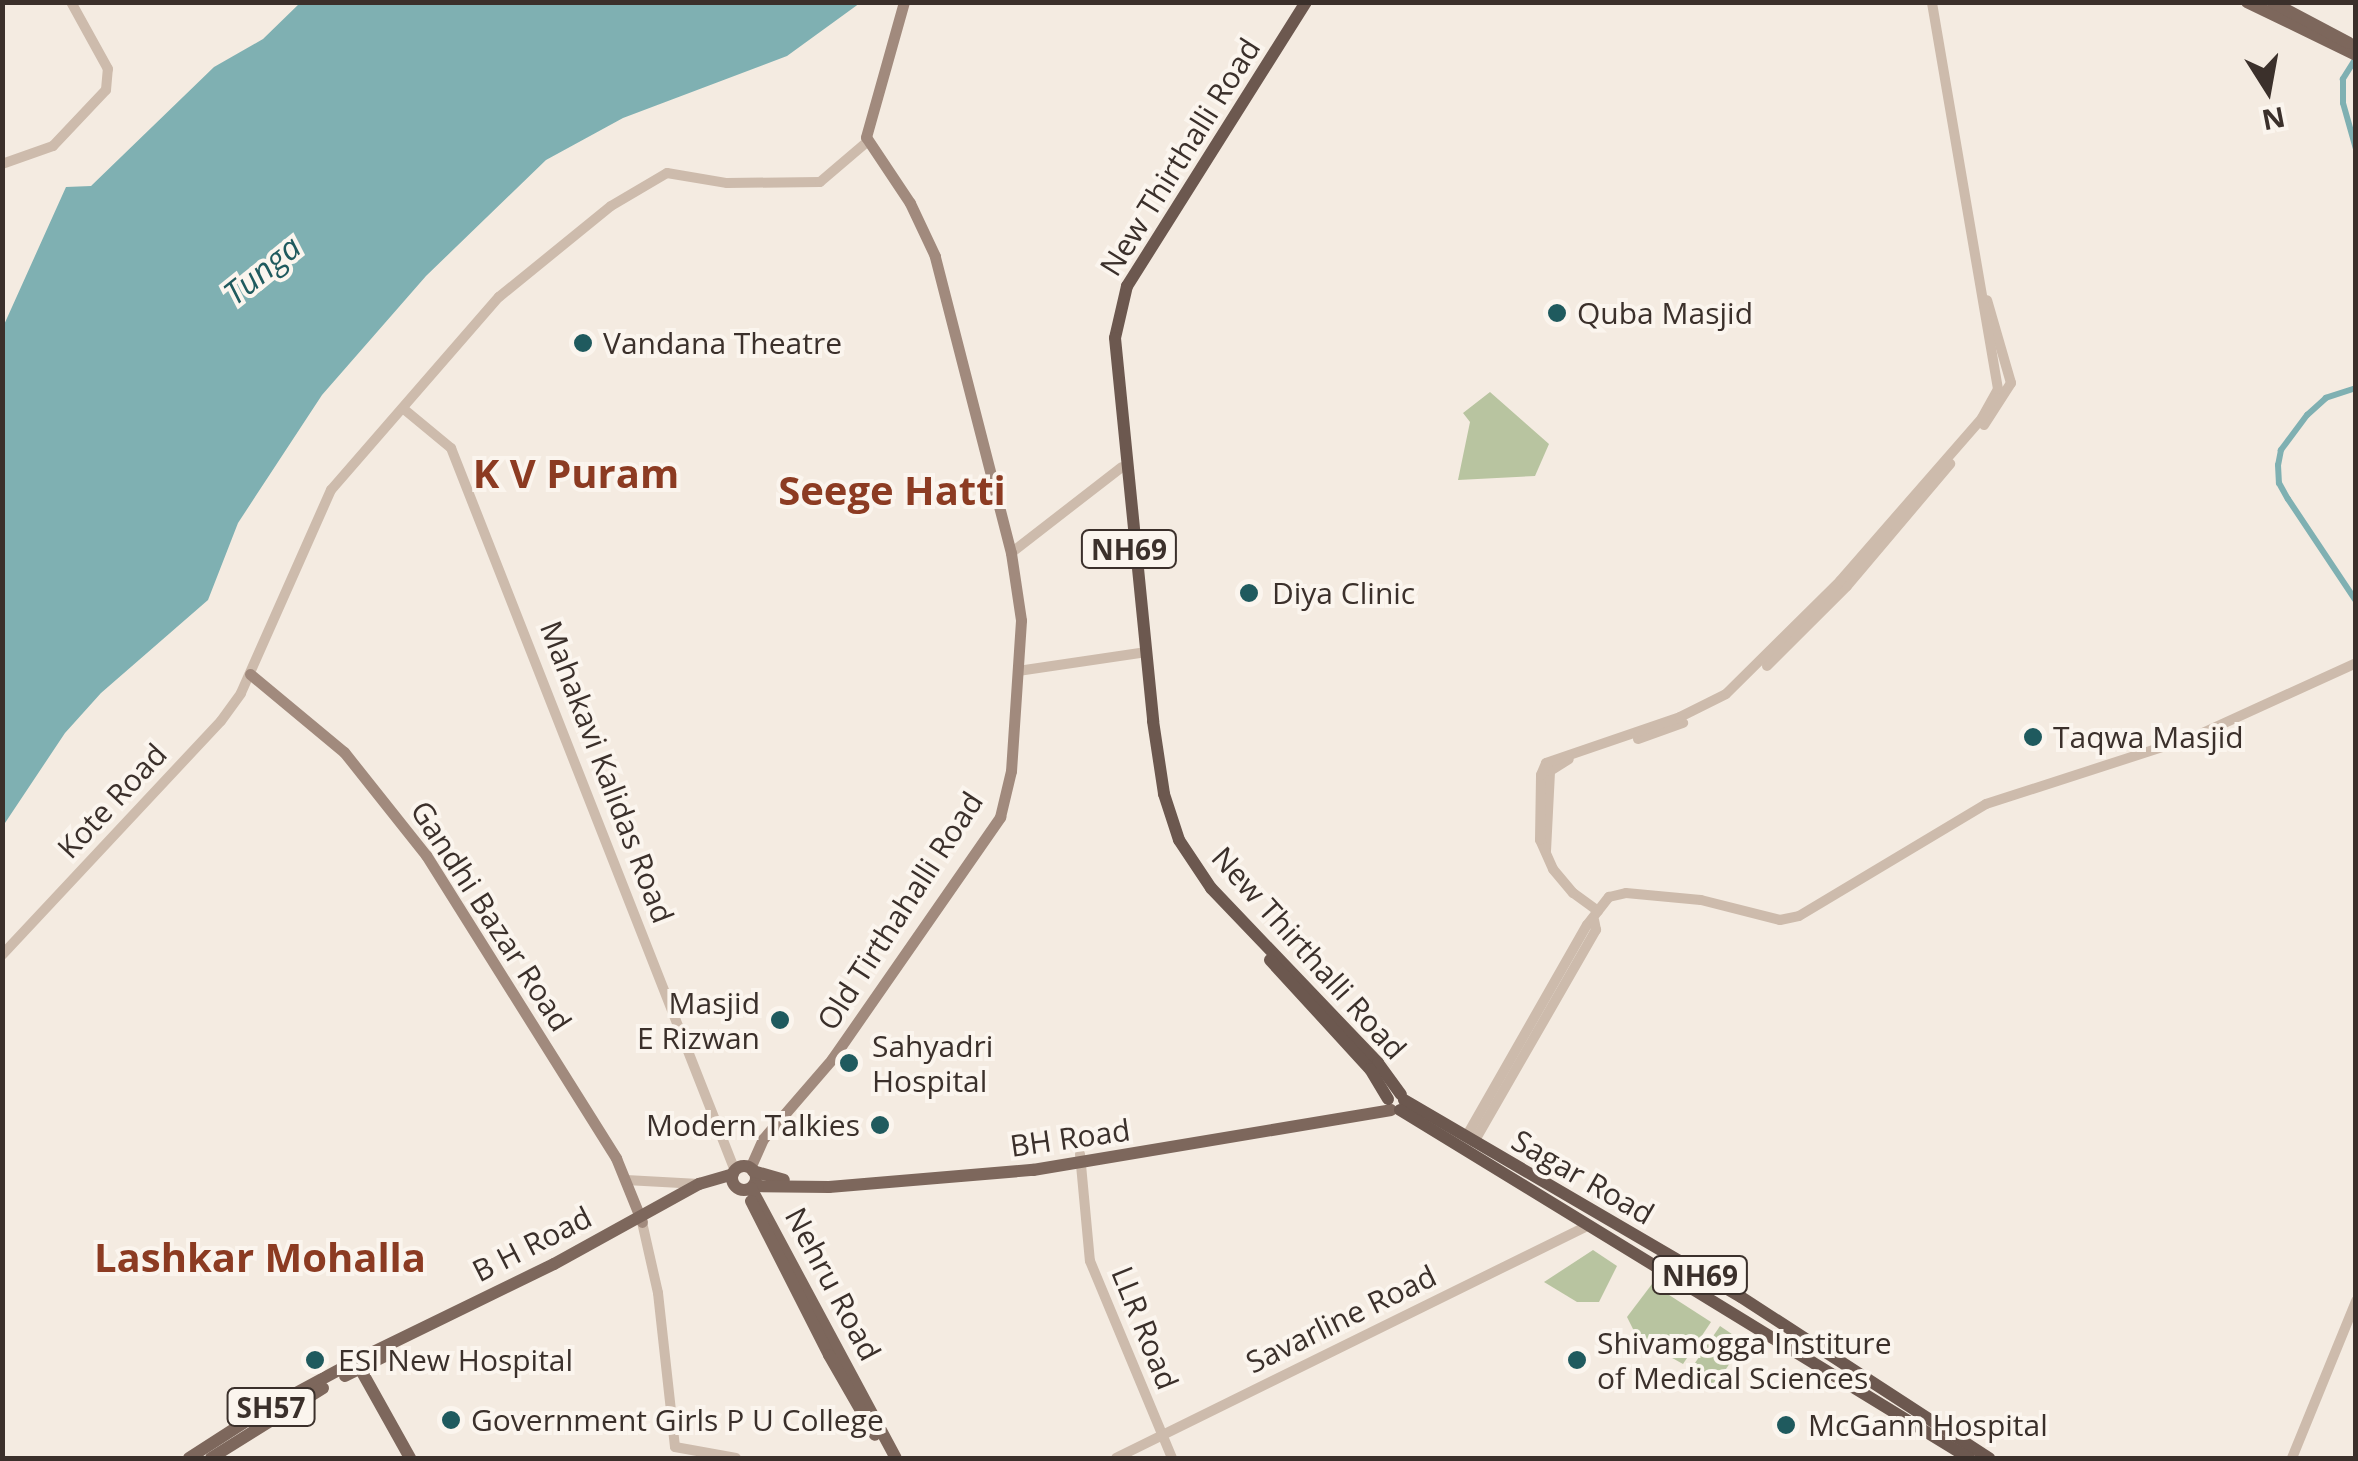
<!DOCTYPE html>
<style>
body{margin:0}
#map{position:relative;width:2358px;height:1461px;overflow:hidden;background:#f4ebe1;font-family:"Open Sans",sans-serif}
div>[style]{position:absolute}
.green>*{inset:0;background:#b8c4a0;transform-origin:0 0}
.water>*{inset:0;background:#7fb0b2}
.canal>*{height:6px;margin:-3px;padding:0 3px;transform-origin:3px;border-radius:3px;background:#7fb0b2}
.tertiary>*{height:10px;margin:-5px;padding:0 5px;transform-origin:5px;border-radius:5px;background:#cdbbac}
.secondary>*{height:11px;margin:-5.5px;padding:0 5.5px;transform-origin:5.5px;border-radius:5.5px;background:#a18a7d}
.primary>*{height:12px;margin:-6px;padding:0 6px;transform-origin:6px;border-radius:6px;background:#7d675c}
.primary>.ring{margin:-6px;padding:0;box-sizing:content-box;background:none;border:12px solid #7d675c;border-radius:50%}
.trunk>*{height:12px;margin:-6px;padding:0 6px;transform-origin:6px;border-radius:6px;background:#6c584f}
.dots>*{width:28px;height:28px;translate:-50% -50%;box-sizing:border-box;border:5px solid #fbf5ee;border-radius:50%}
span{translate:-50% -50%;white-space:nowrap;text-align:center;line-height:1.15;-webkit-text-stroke:8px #fbf5ee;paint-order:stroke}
.shield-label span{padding:2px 8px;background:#fbf5ee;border:2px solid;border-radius:8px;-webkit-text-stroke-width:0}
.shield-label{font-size:28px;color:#3b302b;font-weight:700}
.street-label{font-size:30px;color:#3b302b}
.poi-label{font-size:30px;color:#3b302b}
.left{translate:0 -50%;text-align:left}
.right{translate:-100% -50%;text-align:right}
.water-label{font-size:32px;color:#1f5a5e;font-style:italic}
.district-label{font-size:40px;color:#8c3b22;font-weight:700}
.frame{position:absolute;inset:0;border:5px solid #3b302b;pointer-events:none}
.north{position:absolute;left:2218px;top:40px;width:100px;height:100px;-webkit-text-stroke:8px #fbf5ee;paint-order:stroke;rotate:169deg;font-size:28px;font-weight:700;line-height:40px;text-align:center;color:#3b302b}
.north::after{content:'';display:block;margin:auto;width:35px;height:45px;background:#3b302b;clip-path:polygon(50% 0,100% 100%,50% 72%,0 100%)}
</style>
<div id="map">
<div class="green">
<i style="clip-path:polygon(1490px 392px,1549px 444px,1535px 476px,1458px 480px,1470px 422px,1463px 413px)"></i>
<i style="clip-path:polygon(1593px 1250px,1617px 1266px,1599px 1302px,1577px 1302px,1544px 1282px)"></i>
<i style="clip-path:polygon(1652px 1284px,1711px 1322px,1683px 1364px,1638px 1339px,1627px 1317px)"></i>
<i style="left:1720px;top:1326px;width:29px;height:52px;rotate:34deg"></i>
</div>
<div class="water">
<i style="clip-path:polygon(301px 2px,860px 3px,787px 56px,623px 118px,546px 160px,426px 276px,322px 395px,238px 523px,208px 600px,101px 693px,65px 733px,3px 826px,3px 327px,66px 187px,91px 186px,214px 67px,263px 39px)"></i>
</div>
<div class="canal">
<i style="left:2356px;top:58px;width:25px;rotate:122deg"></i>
<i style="left:2343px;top:79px;width:24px;rotate:90deg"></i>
<i style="left:2343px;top:103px;width:48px;rotate:74.2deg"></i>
<i style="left:2356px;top:388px;width:32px;rotate:162deg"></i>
<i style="left:2326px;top:398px;width:25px;rotate:138deg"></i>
<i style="left:2307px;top:415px;width:44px;rotate:126.6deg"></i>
<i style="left:2281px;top:450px;width:15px;rotate:101deg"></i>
<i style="left:2278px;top:465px;width:18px;rotate:87deg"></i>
<i style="left:2279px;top:483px;width:18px;rotate:61deg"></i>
<i style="left:2288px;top:499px;width:123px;rotate:56.3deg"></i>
</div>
<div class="tertiary">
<i style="left:2px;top:164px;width:54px;rotate:-19.4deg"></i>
<i style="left:53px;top:146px;width:77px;rotate:-46.6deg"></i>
<i style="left:106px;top:90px;width:21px;rotate:-85deg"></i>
<i style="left:108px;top:69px;width:77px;rotate:-118.9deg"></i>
<i style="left:405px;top:410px;width:60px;rotate:39.6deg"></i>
<i style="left:451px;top:448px;width:777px;rotate:68.55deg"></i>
<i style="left:1984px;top:425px;width:50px;rotate:-57.3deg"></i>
<i style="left:2011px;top:383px;width:86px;rotate:-106.1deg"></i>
<i style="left:1011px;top:553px;width:140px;rotate:-37.8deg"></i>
<i style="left:1767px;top:666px;width:113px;rotate:-45deg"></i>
<i style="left:1847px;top:586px;width:160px;rotate:-49.8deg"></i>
<i style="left:1018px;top:671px;width:130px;rotate:-8.4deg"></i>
<i style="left:1638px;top:739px;width:48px;rotate:-19.6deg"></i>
<i style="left:1546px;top:851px;width:80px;rotate:-87.1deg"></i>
<i style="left:1550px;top:771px;width:22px;rotate:-32deg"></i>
<i style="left:1598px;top:911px;width:31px;rotate:-144deg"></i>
<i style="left:1573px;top:893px;width:31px;rotate:-130deg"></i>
<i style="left:1553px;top:869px;width:32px;rotate:-114deg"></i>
<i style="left:1540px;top:840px;width:65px;rotate:-89.1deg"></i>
<i style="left:1541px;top:775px;width:13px;rotate:-67deg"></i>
<i style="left:1546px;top:763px;width:142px;rotate:-18.9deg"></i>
<i style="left:1680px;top:717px;width:51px;rotate:-26.6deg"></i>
<i style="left:1726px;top:694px;width:161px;rotate:-44.7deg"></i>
<i style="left:1840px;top:581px;width:216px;rotate:-48.9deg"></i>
<i style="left:1982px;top:418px;width:33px;rotate:-61deg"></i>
<i style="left:1998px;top:389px;width:393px;rotate:-99.7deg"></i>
<i style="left:2px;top:955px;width:320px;rotate:-46.9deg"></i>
<i style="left:221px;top:721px;width:34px;rotate:-54deg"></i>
<i style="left:241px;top:693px;width:222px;rotate:-66.1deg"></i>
<i style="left:331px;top:490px;width:256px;rotate:-49deg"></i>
<i style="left:499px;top:297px;width:144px;rotate:-39.1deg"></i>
<i style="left:611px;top:206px;width:65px;rotate:-30.5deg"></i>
<i style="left:667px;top:173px;width:61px;rotate:9.5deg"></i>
<i style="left:727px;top:183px;width:93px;rotate:-0.6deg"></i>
<i style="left:820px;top:182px;width:62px;rotate:-40.4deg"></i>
<i style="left:1466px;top:1137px;width:244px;rotate:-60.3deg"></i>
<i style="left:1587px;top:925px;width:36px;rotate:-52deg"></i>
<i style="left:1609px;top:897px;width:17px;rotate:-13deg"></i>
<i style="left:1626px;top:893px;width:75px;rotate:5.3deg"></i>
<i style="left:1701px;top:900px;width:81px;rotate:14.2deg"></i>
<i style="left:1780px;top:920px;width:19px;rotate:-12deg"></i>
<i style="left:1799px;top:916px;width:218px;rotate:-30.9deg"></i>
<i style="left:1986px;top:804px;width:221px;rotate:-17.9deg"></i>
<i style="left:2196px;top:736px;width:176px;rotate:-24.5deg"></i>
<i style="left:1474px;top:1142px;width:245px;rotate:-60.1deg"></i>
<i style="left:1596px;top:930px;width:10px;rotate:-101deg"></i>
<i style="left:1080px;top:1154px;width:107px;rotate:84.7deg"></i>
<i style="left:1090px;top:1261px;width:213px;rotate:67.4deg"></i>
<i style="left:626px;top:1180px;width:73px;rotate:3.1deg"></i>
<i style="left:642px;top:1222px;width:73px;rotate:77.3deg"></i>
<i style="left:658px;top:1293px;width:155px;rotate:83.7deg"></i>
<i style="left:675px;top:1447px;width:62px;rotate:10.2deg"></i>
<i style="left:1116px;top:1458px;width:527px;rotate:-26.22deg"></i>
<i style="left:2292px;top:1458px;width:170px;rotate:-67.8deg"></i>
</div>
<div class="secondary">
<i style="left:250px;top:674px;width:122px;rotate:39.7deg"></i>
<i style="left:344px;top:752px;width:132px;rotate:51.5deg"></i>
<i style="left:426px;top:855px;width:358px;rotate:57.9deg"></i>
<i style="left:616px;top:1158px;width:69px;rotate:67.9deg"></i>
<i style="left:750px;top:1168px;width:32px;rotate:-66deg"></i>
<i style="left:763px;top:1139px;width:106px;rotate:-49.2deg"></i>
<i style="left:832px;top:1059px;width:295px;rotate:-55.2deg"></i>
<i style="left:1000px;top:817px;width:47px;rotate:-76.6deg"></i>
<i style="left:1011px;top:771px;width:151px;rotate:-86.2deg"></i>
<i style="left:1021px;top:620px;width:68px;rotate:-98.5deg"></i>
<i style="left:1011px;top:553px;width:307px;rotate:-104.4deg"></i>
<i style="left:935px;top:256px;width:59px;rotate:-115.3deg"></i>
<i style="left:910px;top:203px;width:79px;rotate:-123.7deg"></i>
<i style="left:866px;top:137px;width:140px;rotate:-74.3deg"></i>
</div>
<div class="primary">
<i style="left:2247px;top:2px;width:121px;rotate:25.9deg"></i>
<i style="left:2272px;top:2px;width:87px;rotate:28deg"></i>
<i class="ring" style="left:732px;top:1166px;width:12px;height:12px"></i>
<i style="left:753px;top:1171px;width:32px;rotate:16deg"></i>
<i style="left:753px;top:1186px;width:76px;rotate:0.8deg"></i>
<i style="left:829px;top:1187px;width:205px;rotate:-4.8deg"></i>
<i style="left:1033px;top:1170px;width:363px;rotate:-9.5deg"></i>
<i style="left:751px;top:1188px;width:306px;rotate:61.8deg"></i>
<i style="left:751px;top:1201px;width:173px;rotate:63.1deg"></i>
<i style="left:829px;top:1355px;width:92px;rotate:60.1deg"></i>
<i style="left:357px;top:1363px;width:109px;rotate:60.8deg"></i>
<i style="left:345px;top:1376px;width:45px;rotate:-26.6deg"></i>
<i style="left:189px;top:1458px;width:83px;rotate:-32.7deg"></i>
<i style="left:259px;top:1413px;width:109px;rotate:-28.4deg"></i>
<i style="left:355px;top:1361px;width:221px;rotate:-26deg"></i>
<i style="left:554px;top:1264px;width:166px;rotate:-28.9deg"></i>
<i style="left:699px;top:1184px;width:35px;rotate:-16deg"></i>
<i style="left:211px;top:1458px;width:132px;rotate:-32deg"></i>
</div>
<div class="trunk">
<i style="left:1306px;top:2px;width:336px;rotate:122.2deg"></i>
<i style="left:1127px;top:286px;width:53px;rotate:103deg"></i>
<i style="left:1115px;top:338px;width:385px;rotate:84.3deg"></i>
<i style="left:1153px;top:721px;width:74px;rotate:81.4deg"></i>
<i style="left:1164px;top:794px;width:48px;rotate:71.9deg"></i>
<i style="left:1179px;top:840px;width:58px;rotate:56.3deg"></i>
<i style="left:1211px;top:888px;width:242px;rotate:46.3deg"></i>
<i style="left:1378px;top:1063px;width:39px;rotate:54deg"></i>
<i style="left:1270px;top:960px;width:148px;rotate:47.5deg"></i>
<i style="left:1370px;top:1069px;width:35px;rotate:59deg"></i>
<i style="left:1404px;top:1100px;width:390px;rotate:30.3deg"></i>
<i style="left:1741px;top:1297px;width:296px;rotate:33deg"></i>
<i style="left:1400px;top:1110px;width:667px;rotate:31.45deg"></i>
</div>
<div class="dots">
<i style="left:1557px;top:313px;background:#1f5a5e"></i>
<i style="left:583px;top:343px;background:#1f5a5e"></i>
<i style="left:1249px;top:593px;background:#1f5a5e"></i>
<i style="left:2033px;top:737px;background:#1f5a5e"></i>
<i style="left:780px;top:1020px;background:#1f5a5e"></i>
<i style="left:849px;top:1063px;background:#1f5a5e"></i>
<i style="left:880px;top:1125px;background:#1f5a5e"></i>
<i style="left:315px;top:1360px;background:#1f5a5e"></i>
<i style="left:1577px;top:1360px;background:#1f5a5e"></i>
<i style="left:451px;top:1420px;background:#1f5a5e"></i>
<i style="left:1786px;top:1425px;background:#1f5a5e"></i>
</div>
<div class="shield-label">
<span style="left:1129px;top:549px">NH69</span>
<span style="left:1700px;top:1275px">NH69</span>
<span style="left:271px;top:1407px">SH57</span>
</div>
<div class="street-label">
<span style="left:1180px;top:157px;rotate:-58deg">New Thirthalli Road</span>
<span style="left:607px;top:772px;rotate:69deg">Mahakavi Kalidas Road</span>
<span style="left:112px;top:801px;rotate:-47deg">Kote Road</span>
<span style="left:900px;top:911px;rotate:-57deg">Old Tirthahalli Road</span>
<span style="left:491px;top:916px;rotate:57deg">Gandhi Bazar Road</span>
<span style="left:1309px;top:953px;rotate:48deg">New Thirthalli Road</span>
<span style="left:1070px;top:1138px;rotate:-8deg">BH Road</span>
<span style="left:1583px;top:1177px;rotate:30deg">Sagar Road</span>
<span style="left:532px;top:1244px;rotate:-27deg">B H Road</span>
<span style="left:833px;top:1284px;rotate:62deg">Nehru Road</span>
<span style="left:1341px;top:1319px;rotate:-26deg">Savarline Road</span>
<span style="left:1145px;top:1328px;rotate:68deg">LLR Road</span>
</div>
<div class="poi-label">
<span class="left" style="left:1577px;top:313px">Quba Masjid</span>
<span class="left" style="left:603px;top:343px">Vandana Theatre</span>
<span class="left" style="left:1272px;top:593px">Diya Clinic</span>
<span class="left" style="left:2053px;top:737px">Taqwa Masjid</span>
<span class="right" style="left:760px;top:1020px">Masjid<br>E Rizwan</span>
<span class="left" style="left:872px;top:1063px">Sahyadri<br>Hospital</span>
<span class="right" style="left:860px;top:1125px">Modern Talkies</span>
<span class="left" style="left:1597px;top:1360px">Shivamogga Institure<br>of Medical Sciences</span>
<span class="left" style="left:338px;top:1360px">ESI New Hospital</span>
<span class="left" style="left:471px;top:1420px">Government Girls P U College</span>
<span class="left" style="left:1808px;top:1425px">McGann Hospital</span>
</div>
<div class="water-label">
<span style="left:262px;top:270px;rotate:-39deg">Tunga</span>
</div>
<div class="district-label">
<span style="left:576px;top:473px">K V Puram</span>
<span style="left:892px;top:490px">Seege Hatti</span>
<span style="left:260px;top:1257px">Lashkar Mohalla</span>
</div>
<div class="frame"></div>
<div class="north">N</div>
</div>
